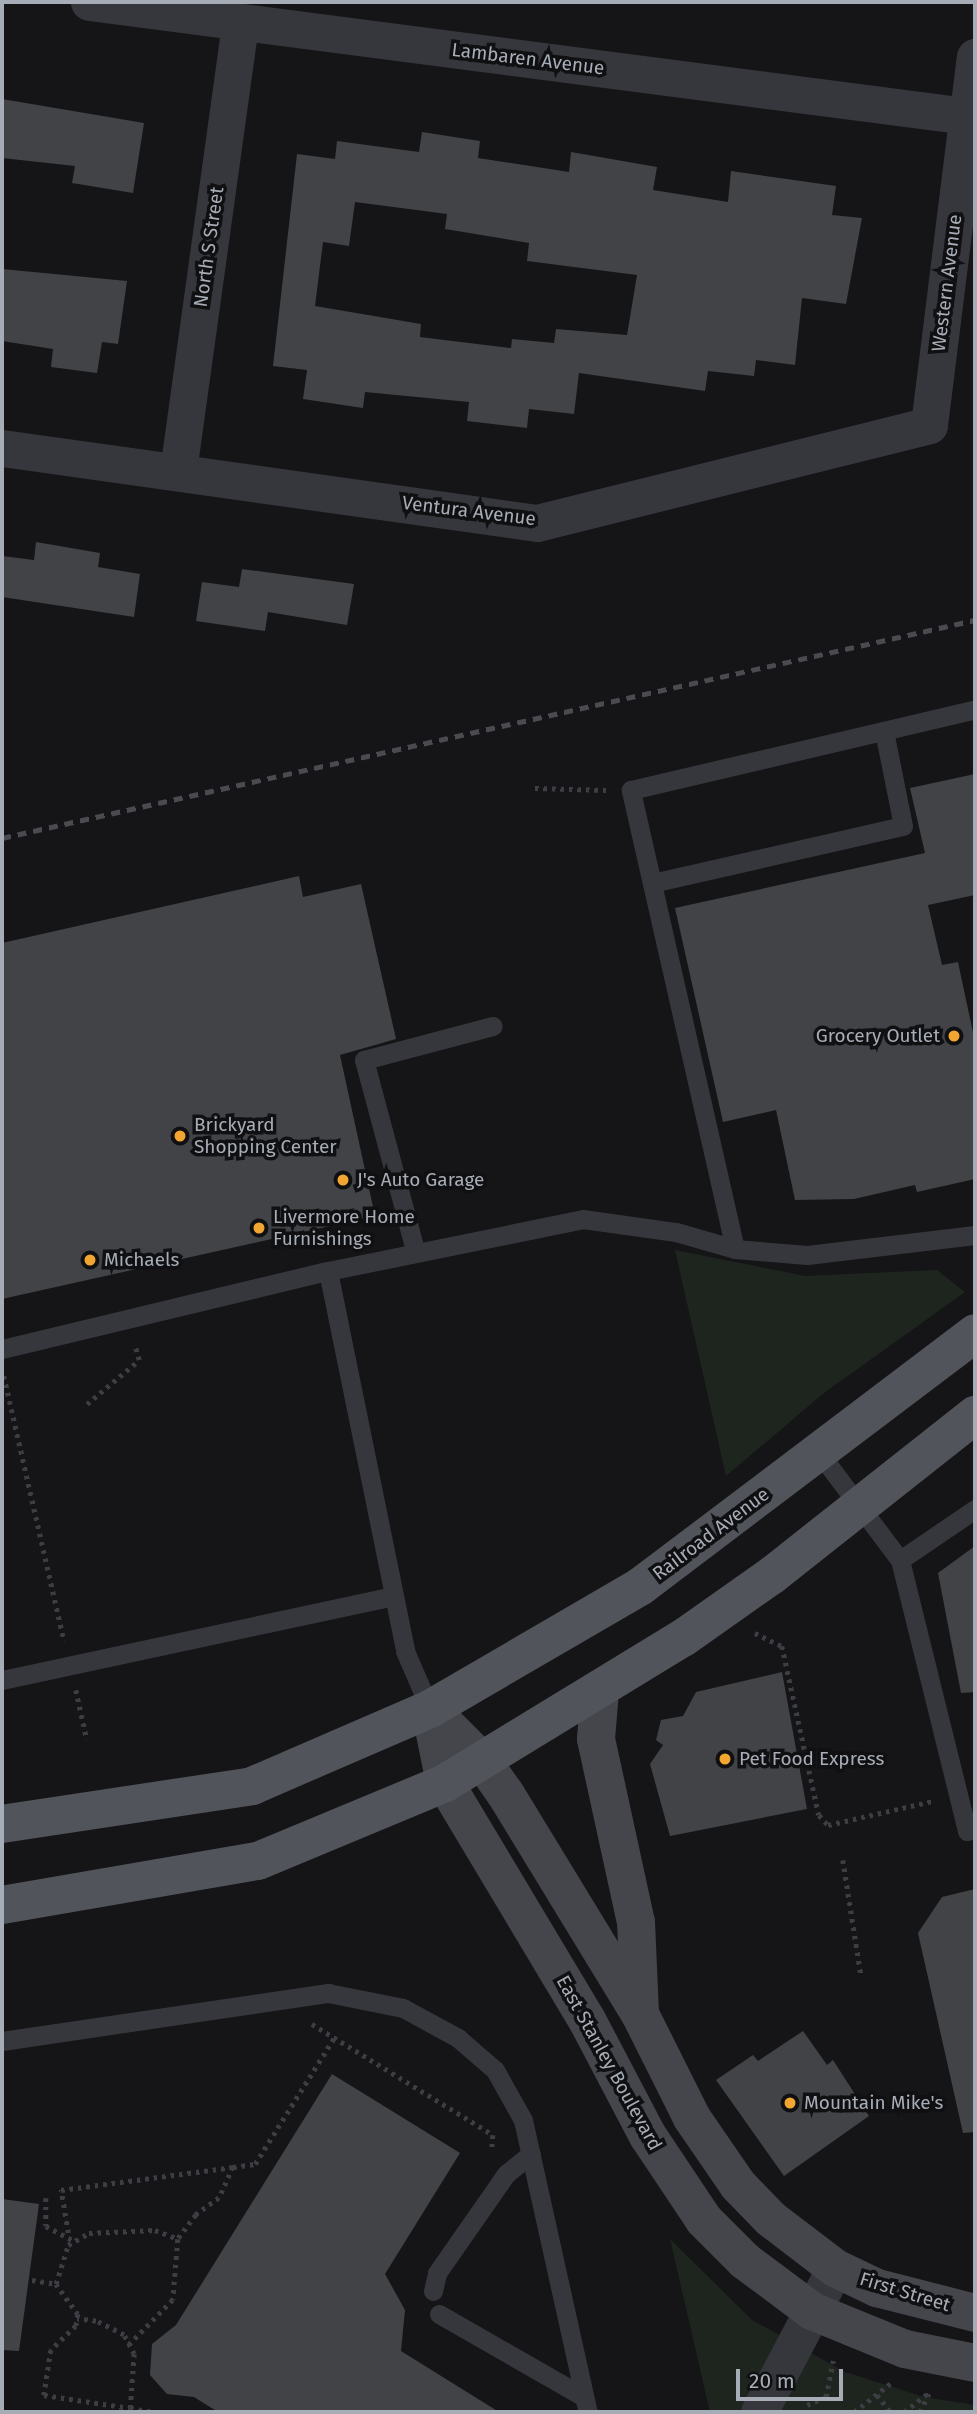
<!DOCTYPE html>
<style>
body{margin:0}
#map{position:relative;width:977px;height:2414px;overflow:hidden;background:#151517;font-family:"Fira Sans",sans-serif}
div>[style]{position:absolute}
.green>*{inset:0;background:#1d251e}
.building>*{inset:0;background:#414347}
.path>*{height:4.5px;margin-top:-2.25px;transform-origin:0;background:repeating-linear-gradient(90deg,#3c3e43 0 3.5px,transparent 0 8.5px)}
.service>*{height:19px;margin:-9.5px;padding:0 9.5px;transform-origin:9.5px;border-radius:9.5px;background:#36373c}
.minor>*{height:37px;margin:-18.5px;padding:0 18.5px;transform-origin:18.5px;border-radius:18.5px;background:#36373c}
.secondary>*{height:38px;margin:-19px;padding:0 19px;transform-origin:19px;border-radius:19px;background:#44464c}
.primary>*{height:38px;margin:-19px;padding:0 19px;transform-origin:19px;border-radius:19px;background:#52545b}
.rail>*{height:5px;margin-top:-2.5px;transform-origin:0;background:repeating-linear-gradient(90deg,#494b51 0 9px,transparent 0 16px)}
.dots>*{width:19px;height:19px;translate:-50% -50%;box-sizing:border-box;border:4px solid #101012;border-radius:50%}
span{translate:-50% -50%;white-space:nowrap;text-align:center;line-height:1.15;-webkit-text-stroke:7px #101012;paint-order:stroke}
.street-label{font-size:19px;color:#a7adb7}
.poi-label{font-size:19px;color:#a7adb7}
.right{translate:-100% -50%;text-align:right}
.left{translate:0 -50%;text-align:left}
.frame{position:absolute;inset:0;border:4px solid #a7adb7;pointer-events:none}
.scale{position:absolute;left:736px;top:2369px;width:107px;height:32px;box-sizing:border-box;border:4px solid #a7adb7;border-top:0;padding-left:9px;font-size:21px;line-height:24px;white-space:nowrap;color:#a7adb7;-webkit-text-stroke:5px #101012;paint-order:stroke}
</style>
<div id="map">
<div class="green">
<i style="clip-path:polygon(675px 1250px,805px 1276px,937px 1270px,965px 1292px,824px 1393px,726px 1476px)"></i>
<i style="clip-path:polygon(670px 2239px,752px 2320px,845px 2372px,924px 2397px,975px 2405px,975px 2412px,710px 2412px)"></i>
</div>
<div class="building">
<i style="clip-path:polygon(2px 99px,144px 123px,133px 193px,72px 183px,75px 166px,2px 158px)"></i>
<i style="clip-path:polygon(evenodd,422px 132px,480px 141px,478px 158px,569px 172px,571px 152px,657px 167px,653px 190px,728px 202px,731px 171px,836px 186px,832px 215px,862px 218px,846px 304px,802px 298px,795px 365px,756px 360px,754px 376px,708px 371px,705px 391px,579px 373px,574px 414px,529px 409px,527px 428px,467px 421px,469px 402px,365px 392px,363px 408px,303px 399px,307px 370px,273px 366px,297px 154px,335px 159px,337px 141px,419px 152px,422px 132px,355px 202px,447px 214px,445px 229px,529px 243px,527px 261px,637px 275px,627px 335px,556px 329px,554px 343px,512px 339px,511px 348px,420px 337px,421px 324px,315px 306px,323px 242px,349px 246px,355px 202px)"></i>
<i style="clip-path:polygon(2px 269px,127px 281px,118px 344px,102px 342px,97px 373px,51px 367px,53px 349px,2px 341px)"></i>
<i style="clip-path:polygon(36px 542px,100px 553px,98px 567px,140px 574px,134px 617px,2px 597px,2px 556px,34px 560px)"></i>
<i style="clip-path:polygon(242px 569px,354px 584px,347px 625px,268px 612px,265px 631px,196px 621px,202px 582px,239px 587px)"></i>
<i style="clip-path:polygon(975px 774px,975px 895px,928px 905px,942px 965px,958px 962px,975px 1042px,975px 1179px,917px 1192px,915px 1185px,854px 1199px,795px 1200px,776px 1110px,723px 1122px,675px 908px,925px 853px,910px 788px)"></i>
<i style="clip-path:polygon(299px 876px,303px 897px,361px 884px,396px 1039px,340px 1055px,375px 1216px,2px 1299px,2px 943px)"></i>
<i style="clip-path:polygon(975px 1546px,975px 1692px,961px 1693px,938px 1573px)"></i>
<i style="clip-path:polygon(782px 1672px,807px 1809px,670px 1836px,650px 1764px,663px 1745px,656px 1740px,661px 1720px,683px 1716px,696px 1692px)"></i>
<i style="clip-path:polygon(975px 1889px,975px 2132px,963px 2133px,918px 1933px,942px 1897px)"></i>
<i style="clip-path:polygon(803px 2031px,827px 2065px,833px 2060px,869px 2116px,784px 2176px,716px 2080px,753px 2055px,758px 2061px)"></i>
<i style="clip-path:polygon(332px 2074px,460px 2153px,385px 2274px,405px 2310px,401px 2351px,499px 2412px,218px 2412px,194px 2397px,167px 2394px,150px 2375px,152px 2344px,176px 2325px)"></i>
<i style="clip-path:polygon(2px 2199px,39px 2204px,19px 2351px,2px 2350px)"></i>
</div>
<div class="path">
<i style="left:535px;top:788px;width:71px;rotate:1.6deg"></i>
<i style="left:4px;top:1376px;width:272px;rotate:77.2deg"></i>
<i style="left:87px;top:1404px;width:68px;rotate:-40.2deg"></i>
<i style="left:139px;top:1360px;width:15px;rotate:-106deg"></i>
<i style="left:755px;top:1633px;width:30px;rotate:26deg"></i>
<i style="left:782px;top:1646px;width:173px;rotate:77.7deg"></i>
<i style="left:819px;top:1815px;width:13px;rotate:48deg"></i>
<i style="left:828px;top:1825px;width:108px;rotate:-12.9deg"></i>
<i style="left:76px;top:1690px;width:51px;rotate:77.6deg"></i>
<i style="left:843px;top:1860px;width:116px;rotate:81.1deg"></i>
<i style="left:312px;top:2024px;width:212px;rotate:31.5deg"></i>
<i style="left:493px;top:2135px;width:13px;rotate:94deg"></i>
<i style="left:233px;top:2167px;width:22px;rotate:-8deg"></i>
<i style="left:255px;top:2164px;width:149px;rotate:-57.9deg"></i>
<i style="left:46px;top:2198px;width:28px;rotate:90deg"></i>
<i style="left:46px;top:2226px;width:32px;rotate:28deg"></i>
<i style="left:68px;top:2233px;width:44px;rotate:-99.2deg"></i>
<i style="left:61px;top:2190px;width:174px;rotate:-7.6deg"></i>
<i style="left:233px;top:2167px;width:34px;rotate:114deg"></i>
<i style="left:219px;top:2198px;width:29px;rotate:144deg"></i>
<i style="left:196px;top:2215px;width:30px;rotate:127deg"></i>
<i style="left:32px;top:2280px;width:24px;rotate:9deg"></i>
<i style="left:56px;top:2284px;width:37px;rotate:54deg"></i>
<i style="left:78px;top:2314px;width:12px;rotate:99deg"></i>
<i style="left:76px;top:2326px;width:35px;rotate:136deg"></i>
<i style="left:51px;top:2350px;width:46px;rotate:98.8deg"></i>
<i style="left:44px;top:2395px;width:87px;rotate:8.6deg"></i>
<i style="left:130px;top:2408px;width:54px;rotate:-85.8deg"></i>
<i style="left:134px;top:2354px;width:21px;rotate:-118deg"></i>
<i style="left:124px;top:2335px;width:31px;rotate:-153deg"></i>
<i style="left:96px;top:2321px;width:19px;rotate:-174deg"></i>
<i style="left:56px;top:2284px;width:41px;rotate:-72.9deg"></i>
<i style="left:68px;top:2245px;width:24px;rotate:-30deg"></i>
<i style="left:89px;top:2233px;width:66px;rotate:-2.6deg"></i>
<i style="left:155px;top:2230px;width:25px;rotate:21deg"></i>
<i style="left:178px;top:2239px;width:61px;rotate:94.7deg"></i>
<i style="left:173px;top:2300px;width:63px;rotate:134.4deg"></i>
<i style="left:877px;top:2395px;width:22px;rotate:51deg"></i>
<i style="left:807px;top:2405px;width:21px;rotate:-23deg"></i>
<i style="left:826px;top:2397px;width:37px;rotate:-79deg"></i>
<i style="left:130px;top:2408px;width:22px;rotate:10deg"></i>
<i style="left:854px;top:2412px;width:47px;rotate:-38.1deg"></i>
<i style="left:904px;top:2412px;width:33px;rotate:-38deg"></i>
<i style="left:920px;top:2412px;width:21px;rotate:-65deg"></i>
</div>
<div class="service">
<i style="left:652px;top:883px;width:257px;rotate:-12.8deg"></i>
<i style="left:903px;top:826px;width:97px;rotate:-101.3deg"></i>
<i style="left:735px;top:1249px;width:471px;rotate:-102.8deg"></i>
<i style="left:631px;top:790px;width:353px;rotate:-13.2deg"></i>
<i style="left:415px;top:1250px;width:197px;rotate:-105deg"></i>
<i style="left:364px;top:1060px;width:133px;rotate:-14.8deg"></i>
<i style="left:328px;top:1271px;width:260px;rotate:-11.5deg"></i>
<i style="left:583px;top:1219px;width:94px;rotate:8deg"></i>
<i style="left:676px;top:1232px;width:61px;rotate:16.1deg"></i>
<i style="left:735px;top:1249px;width:72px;rotate:4.8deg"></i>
<i style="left:807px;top:1255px;width:169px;rotate:-6.8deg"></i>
<i style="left:2px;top:1349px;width:335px;rotate:-13.5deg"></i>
<i style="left:328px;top:1271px;width:388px;rotate:78.5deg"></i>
<i style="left:405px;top:1651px;width:63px;rotate:66.7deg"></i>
<i style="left:817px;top:1450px;width:138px;rotate:53deg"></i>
<i style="left:900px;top:1560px;width:279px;rotate:76.1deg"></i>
<i style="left:967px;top:1831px;width:8px;rotate:-14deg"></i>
<i style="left:900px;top:1560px;width:91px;rotate:-34.2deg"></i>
<i style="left:2px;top:1680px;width:400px;rotate:-12.1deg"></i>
<i style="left:2px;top:2041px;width:330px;rotate:-8.4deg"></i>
<i style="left:328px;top:1993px;width:76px;rotate:11.3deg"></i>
<i style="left:403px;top:2008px;width:63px;rotate:28.6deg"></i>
<i style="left:458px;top:2038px;width:49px;rotate:40.9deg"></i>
<i style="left:495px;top:2070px;width:57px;rotate:60.8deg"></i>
<i style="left:523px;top:2120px;width:299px;rotate:77.5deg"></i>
<i style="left:433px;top:2291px;width:18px;rotate:-77deg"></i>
<i style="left:437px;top:2273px;width:121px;rotate:-55.1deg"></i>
<i style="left:506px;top:2174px;width:32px;rotate:-39deg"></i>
<i style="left:439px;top:2314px;width:167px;rotate:29.8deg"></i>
</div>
<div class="minor">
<i style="left:89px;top:2px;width:885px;rotate:7.4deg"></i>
<i style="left:2px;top:448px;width:540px;rotate:7.98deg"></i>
<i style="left:537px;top:523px;width:404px;rotate:-14deg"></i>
<i style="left:929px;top:425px;width:371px;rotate:-82.9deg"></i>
<i style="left:178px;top:471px;width:453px;rotate:-82.1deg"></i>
<i style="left:759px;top:2412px;width:163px;rotate:-62.2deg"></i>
</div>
<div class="secondary">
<i style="left:600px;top:1691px;width:48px;rotate:94.8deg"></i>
<i style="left:596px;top:1739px;width:187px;rotate:77.7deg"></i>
<i style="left:636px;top:1922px;width:90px;rotate:87.5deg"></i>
<i style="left:430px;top:1709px;width:76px;rotate:78.5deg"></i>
<i style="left:445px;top:1783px;width:276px;rotate:59.1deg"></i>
<i style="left:587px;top:2020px;width:131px;rotate:62.3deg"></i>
<i style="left:648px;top:2136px;width:101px;rotate:56.3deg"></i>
<i style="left:704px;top:2220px;width:58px;rotate:45deg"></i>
<i style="left:745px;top:2261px;width:84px;rotate:36.7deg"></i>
<i style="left:812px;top:2311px;width:100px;rotate:22.2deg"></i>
<i style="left:905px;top:2349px;width:71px;rotate:11.3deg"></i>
<i style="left:430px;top:1709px;width:75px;rotate:45deg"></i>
<i style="left:483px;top:1762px;width:38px;rotate:55deg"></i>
<i style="left:505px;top:1793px;width:259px;rotate:58.6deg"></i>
<i style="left:640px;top:2014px;width:116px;rotate:63.4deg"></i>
<i style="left:692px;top:2118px;width:81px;rotate:55.5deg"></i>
<i style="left:738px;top:2185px;width:47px;rotate:45.9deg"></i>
<i style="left:771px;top:2219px;width:81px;rotate:37.4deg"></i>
<i style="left:835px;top:2268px;width:47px;rotate:25.5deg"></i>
<i style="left:877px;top:2288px;width:101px;rotate:14.3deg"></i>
</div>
<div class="primary">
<i style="left:2px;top:1824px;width:253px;rotate:-8.6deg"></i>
<i style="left:252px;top:1786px;width:194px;rotate:-23.4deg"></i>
<i style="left:430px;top:1709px;width:244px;rotate:-30.2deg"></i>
<i style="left:641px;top:1586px;width:419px;rotate:-37.1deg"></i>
<i style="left:2px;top:1905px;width:260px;rotate:-9.8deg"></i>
<i style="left:258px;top:1861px;width:203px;rotate:-22.6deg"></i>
<i style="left:445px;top:1783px;width:279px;rotate:-31.4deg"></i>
<i style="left:683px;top:1638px;width:108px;rotate:-35.2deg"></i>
<i style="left:771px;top:1576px;width:260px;rotate:-38.3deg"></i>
</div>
<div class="rail">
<i style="left:2px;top:838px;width:997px;rotate:-12.63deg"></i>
</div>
<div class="dots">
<i style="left:954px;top:1036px;background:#f2a631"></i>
<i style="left:180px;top:1136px;background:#f2a631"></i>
<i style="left:343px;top:1180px;background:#f2a631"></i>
<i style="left:259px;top:1228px;background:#f2a631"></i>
<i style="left:90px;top:1260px;background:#f2a631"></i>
<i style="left:725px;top:1759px;background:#f2a631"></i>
<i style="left:790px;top:2103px;background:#f2a631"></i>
</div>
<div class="street-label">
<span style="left:528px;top:59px;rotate:7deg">Lambaren Avenue</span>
<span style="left:209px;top:247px;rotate:-82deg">North S Street</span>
<span style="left:947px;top:283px;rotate:-83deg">Western Avenue</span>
<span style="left:469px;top:511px;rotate:7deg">Ventura Avenue</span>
<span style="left:711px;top:1534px;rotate:-37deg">Railroad Avenue</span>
<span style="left:609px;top:2063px;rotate:61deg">East Stanley Boulevard</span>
<span style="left:905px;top:2292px;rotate:17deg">First Street</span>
</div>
<div class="poi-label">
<span class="right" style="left:940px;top:1036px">Grocery Outlet</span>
<span class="left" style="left:194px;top:1136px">Brickyard<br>Shopping Center</span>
<span class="left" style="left:357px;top:1180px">J's Auto Garage</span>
<span class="left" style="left:273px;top:1228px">Livermore Home<br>Furnishings</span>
<span class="left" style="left:104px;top:1260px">Michaels</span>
<span class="left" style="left:739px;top:1759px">Pet Food Express</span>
<span class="left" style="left:804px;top:2103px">Mountain Mike's</span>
</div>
<div class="frame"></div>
<div class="scale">20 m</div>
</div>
